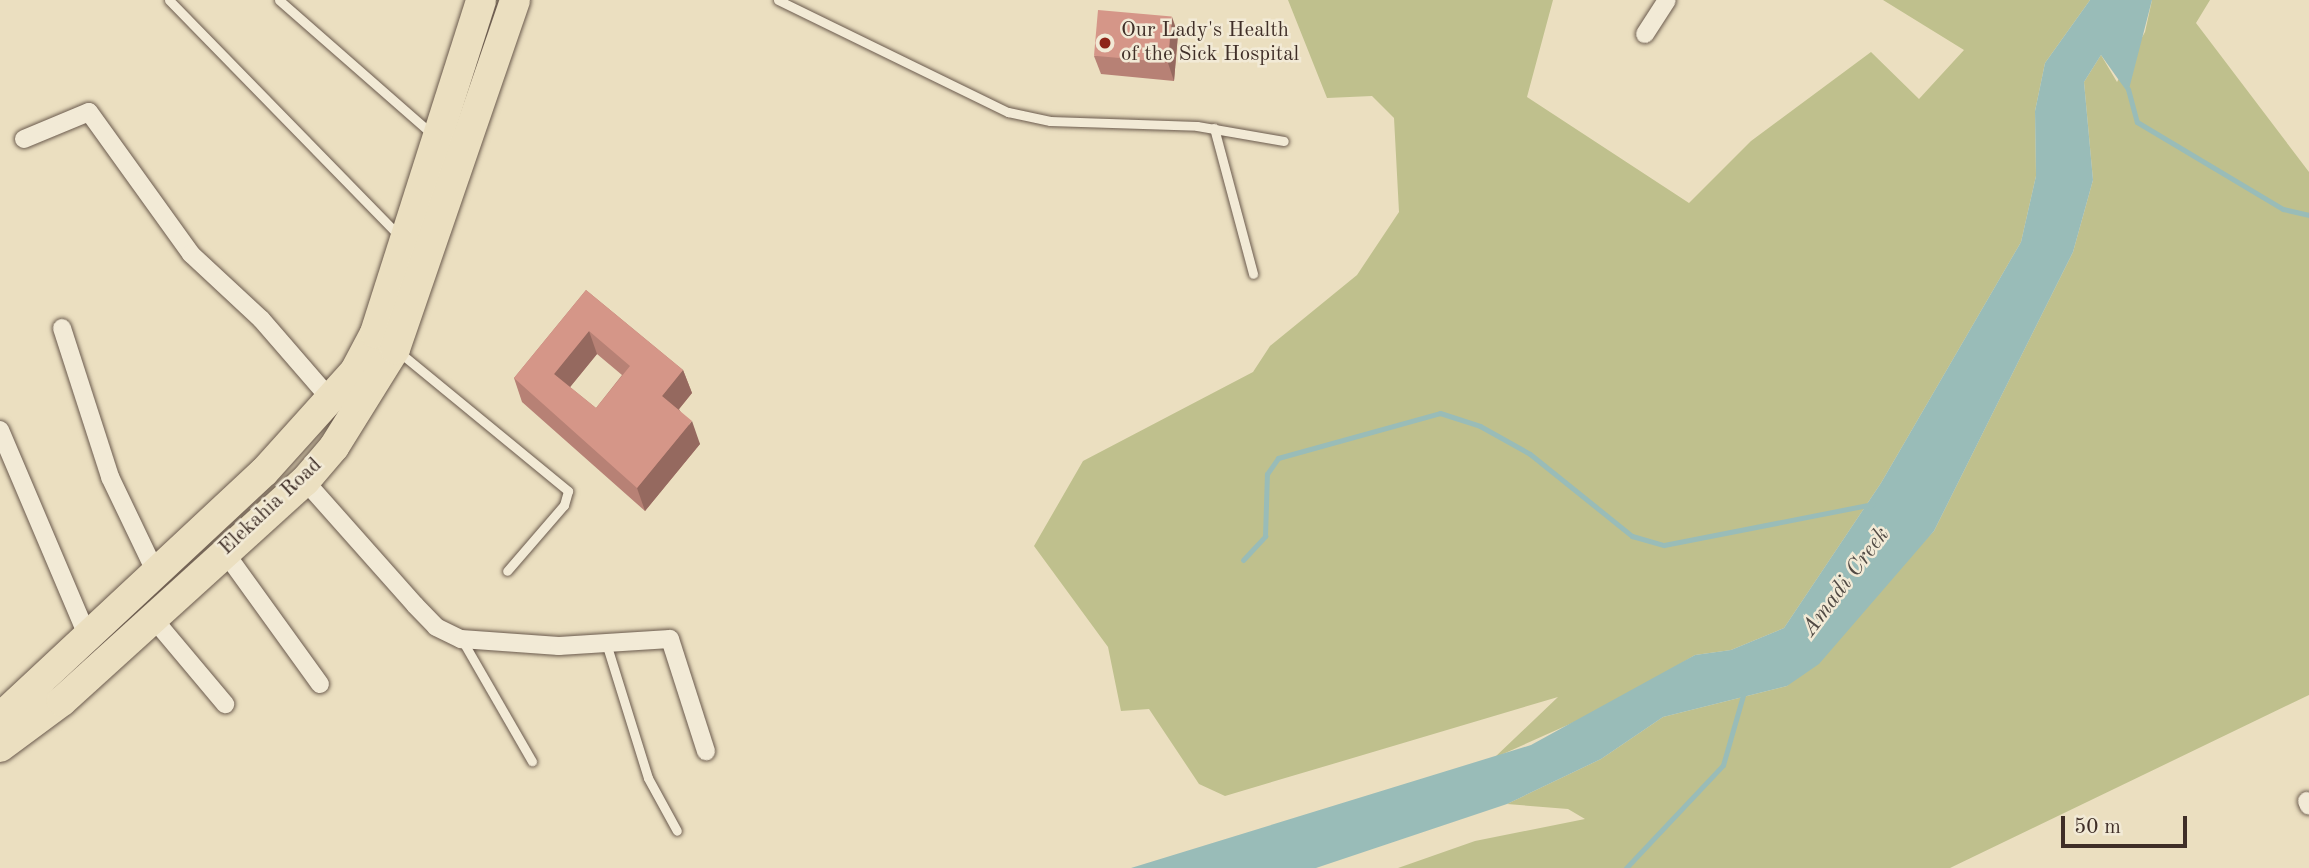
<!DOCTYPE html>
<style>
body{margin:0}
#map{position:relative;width:2309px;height:868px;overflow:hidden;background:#ebdfc0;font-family:"Old Standard TT",serif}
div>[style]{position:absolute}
.green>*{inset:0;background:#bfc08d}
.water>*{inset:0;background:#99bcb8}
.stream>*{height:5px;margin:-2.5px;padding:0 2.5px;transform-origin:2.5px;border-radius:2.5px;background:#99bcb8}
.roads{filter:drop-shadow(0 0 2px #6a5a4d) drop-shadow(0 0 2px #6a5a4d)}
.service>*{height:9px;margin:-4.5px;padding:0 4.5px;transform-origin:4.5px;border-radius:4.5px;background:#f2ead6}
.minor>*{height:18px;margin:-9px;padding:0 9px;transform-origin:9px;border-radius:9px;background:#f2ead6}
.primary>*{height:30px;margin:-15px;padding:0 15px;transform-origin:15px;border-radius:15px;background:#ebdfc0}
.wall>*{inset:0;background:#b78175}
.shaded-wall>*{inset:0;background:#95695f}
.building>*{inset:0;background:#d59688;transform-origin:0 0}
.dots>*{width:19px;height:19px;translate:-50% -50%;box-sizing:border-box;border:4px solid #f2ead6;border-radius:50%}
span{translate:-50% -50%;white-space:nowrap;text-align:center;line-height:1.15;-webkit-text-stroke:5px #f2ead6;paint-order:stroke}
.poi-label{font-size:21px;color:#3f2e27}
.left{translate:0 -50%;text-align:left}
.street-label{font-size:21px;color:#3f2e27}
.water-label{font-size:23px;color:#514a44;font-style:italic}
.scale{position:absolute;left:2061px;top:816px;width:126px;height:32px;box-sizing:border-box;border:4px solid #3f2e27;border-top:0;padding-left:9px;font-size:21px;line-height:24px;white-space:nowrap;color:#3f2e27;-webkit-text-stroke:5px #f2ead6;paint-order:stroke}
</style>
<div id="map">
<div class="green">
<i style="clip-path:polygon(1288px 0,1553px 0,1527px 97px,1689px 203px,1751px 141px,1871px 52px,1919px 99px,1964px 50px,1883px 0,2090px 0,2045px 63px,2035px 111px,2036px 176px,2021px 242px,1881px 483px,1784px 628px,1731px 650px,1695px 655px,1608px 707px,1494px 758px,1558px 697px,1225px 796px,1199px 784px,1149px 709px,1121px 711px,1108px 647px,1034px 546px,1083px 461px,1253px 372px,1270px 346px,1357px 275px,1399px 212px,1394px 118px,1372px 96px,1327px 98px)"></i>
<i style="clip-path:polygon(2152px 0,2210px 0,2196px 23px,2309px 172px,2309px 695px,1950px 868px,1398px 868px,1475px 841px,1585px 819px,1568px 809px,1507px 804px,1601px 759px,1663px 717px,1787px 686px,1934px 531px,2073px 252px,2093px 180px,2084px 82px,2101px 55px,2117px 82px,2145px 32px)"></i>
</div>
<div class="water">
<i style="clip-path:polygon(2090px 0,2152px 0,2128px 93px,2101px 55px,2084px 82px,2093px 180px,2073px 252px,1934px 531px,1819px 664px,1787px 686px,1663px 717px,1601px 759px,1507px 804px,1316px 868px,1131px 868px,1531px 745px,1695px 655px,1731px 650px,1784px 628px,1881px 483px,2021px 242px,2036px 176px,2035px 111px,2045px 63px)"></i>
</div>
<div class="stream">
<i style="left:2128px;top:89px;width:34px;rotate:75deg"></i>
<i style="left:2137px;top:122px;width:170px;rotate:30.8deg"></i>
<i style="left:2283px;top:209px;width:27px;rotate:13deg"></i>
<i style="left:1243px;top:560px;width:33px;rotate:-47deg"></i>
<i style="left:1265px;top:536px;width:62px;rotate:-88.2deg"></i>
<i style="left:1267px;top:474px;width:19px;rotate:-55deg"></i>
<i style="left:1278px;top:458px;width:168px;rotate:-15.5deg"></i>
<i style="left:1440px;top:413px;width:42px;rotate:18deg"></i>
<i style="left:1480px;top:426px;width:57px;rotate:29.2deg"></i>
<i style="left:1530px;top:454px;width:131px;rotate:38.8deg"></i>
<i style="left:1632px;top:536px;width:33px;rotate:16deg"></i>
<i style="left:1664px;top:545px;width:213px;rotate:-11.1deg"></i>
<i style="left:1626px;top:868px;width:141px;rotate:-46.7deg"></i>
<i style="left:1723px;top:765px;width:76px;rotate:-74deg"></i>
</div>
<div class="roads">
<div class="service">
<i style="left:169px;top:0;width:331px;rotate:45.7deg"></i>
<i style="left:279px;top:0;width:205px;rotate:41.2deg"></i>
<i style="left:778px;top:0;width:256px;rotate:26deg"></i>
<i style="left:1008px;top:112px;width:43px;rotate:12.1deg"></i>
<i style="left:1050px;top:121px;width:147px;rotate:1.9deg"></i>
<i style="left:1197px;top:126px;width:88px;rotate:9.8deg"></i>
<i style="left:1214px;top:128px;width:151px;rotate:75deg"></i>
<i style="left:399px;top:352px;width:219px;rotate:39.4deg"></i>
<i style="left:568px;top:491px;width:15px;rotate:106deg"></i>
<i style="left:564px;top:505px;width:87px;rotate:130.8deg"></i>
<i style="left:462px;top:640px;width:140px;rotate:60deg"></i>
<i style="left:606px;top:643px;width:141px;rotate:72.7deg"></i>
<i style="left:648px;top:778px;width:60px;rotate:61.3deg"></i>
</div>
<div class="minor">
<i style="left:1645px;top:34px;width:40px;rotate:-57.1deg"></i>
<i style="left:24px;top:139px;width:70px;rotate:-22.6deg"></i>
<i style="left:89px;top:112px;width:175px;rotate:54.3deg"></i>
<i style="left:191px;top:254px;width:96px;rotate:42.9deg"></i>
<i style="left:261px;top:319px;width:110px;rotate:49.1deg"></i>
<i style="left:62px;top:328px;width:157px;rotate:72.1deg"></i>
<i style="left:110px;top:477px;width:109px;rotate:64.4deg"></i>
<i style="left:0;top:430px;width:228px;rotate:67deg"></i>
<i style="left:305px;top:481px;width:166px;rotate:48.4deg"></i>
<i style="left:415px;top:605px;width:30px;rotate:46deg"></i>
<i style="left:436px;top:627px;width:28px;rotate:26deg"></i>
<i style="left:461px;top:639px;width:98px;rotate:4.1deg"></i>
<i style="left:559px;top:646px;width:111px;rotate:-3.6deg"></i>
<i style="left:670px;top:639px;width:118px;rotate:72.2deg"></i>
<i style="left:224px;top:551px;width:164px;rotate:54.2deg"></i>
<i style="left:152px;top:617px;width:114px;rotate:50deg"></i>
<i style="left:2307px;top:801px;width:5px;rotate:68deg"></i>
</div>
<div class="primary">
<i style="left:0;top:718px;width:361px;rotate:-43deg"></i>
<i style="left:264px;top:472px;width:136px;rotate:-48deg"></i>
<i style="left:355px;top:371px;width:43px;rotate:-62.2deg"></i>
<i style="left:375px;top:333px;width:349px;rotate:-72.3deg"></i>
<i style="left:0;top:747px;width:77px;rotate:-36.6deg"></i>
<i style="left:62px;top:701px;width:328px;rotate:-42.2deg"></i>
<i style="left:305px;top:481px;width:45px;rotate:-49.5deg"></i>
<i style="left:334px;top:447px;width:115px;rotate:-58.1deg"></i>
<i style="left:395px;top:349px;width:369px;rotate:-71deg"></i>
</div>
</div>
<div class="wall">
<i style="clip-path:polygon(1178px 34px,1174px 81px,1101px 74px,1094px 56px)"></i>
<i style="clip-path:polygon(evenodd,586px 290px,683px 370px,692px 393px,679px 409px,700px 444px,645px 511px,522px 402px,514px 378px,586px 290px,597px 354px,622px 375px,596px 408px,570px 387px,597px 354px)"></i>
</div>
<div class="shaded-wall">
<i style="clip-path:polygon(1172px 17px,1178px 34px,1174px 81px,1168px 63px)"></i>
<i style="clip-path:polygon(589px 331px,597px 354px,562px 397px,554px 374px)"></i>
<i style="clip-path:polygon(683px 370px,692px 393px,671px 419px,662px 396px)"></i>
<i style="clip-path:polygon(692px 421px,700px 444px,645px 511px,637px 488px)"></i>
</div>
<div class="building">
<i style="left:1098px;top:10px;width:74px;height:46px;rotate:5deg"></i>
<i style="clip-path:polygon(evenodd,586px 290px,683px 370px,662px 396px,692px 421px,637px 488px,514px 378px,586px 290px,589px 331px,630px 366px,596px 408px,554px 374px,589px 331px)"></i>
</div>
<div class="dots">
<i style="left:1105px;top:43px;background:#8f2418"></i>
</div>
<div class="poi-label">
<span class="left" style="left:1121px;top:43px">Our Lady's Health<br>of the Sick Hospital</span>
</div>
<div class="street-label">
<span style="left:271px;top:507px;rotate:-43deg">Elekahia Road</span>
</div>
<div class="water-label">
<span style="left:1846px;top:582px;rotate:-53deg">Amadi Creek</span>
</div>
<div class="scale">50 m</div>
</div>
